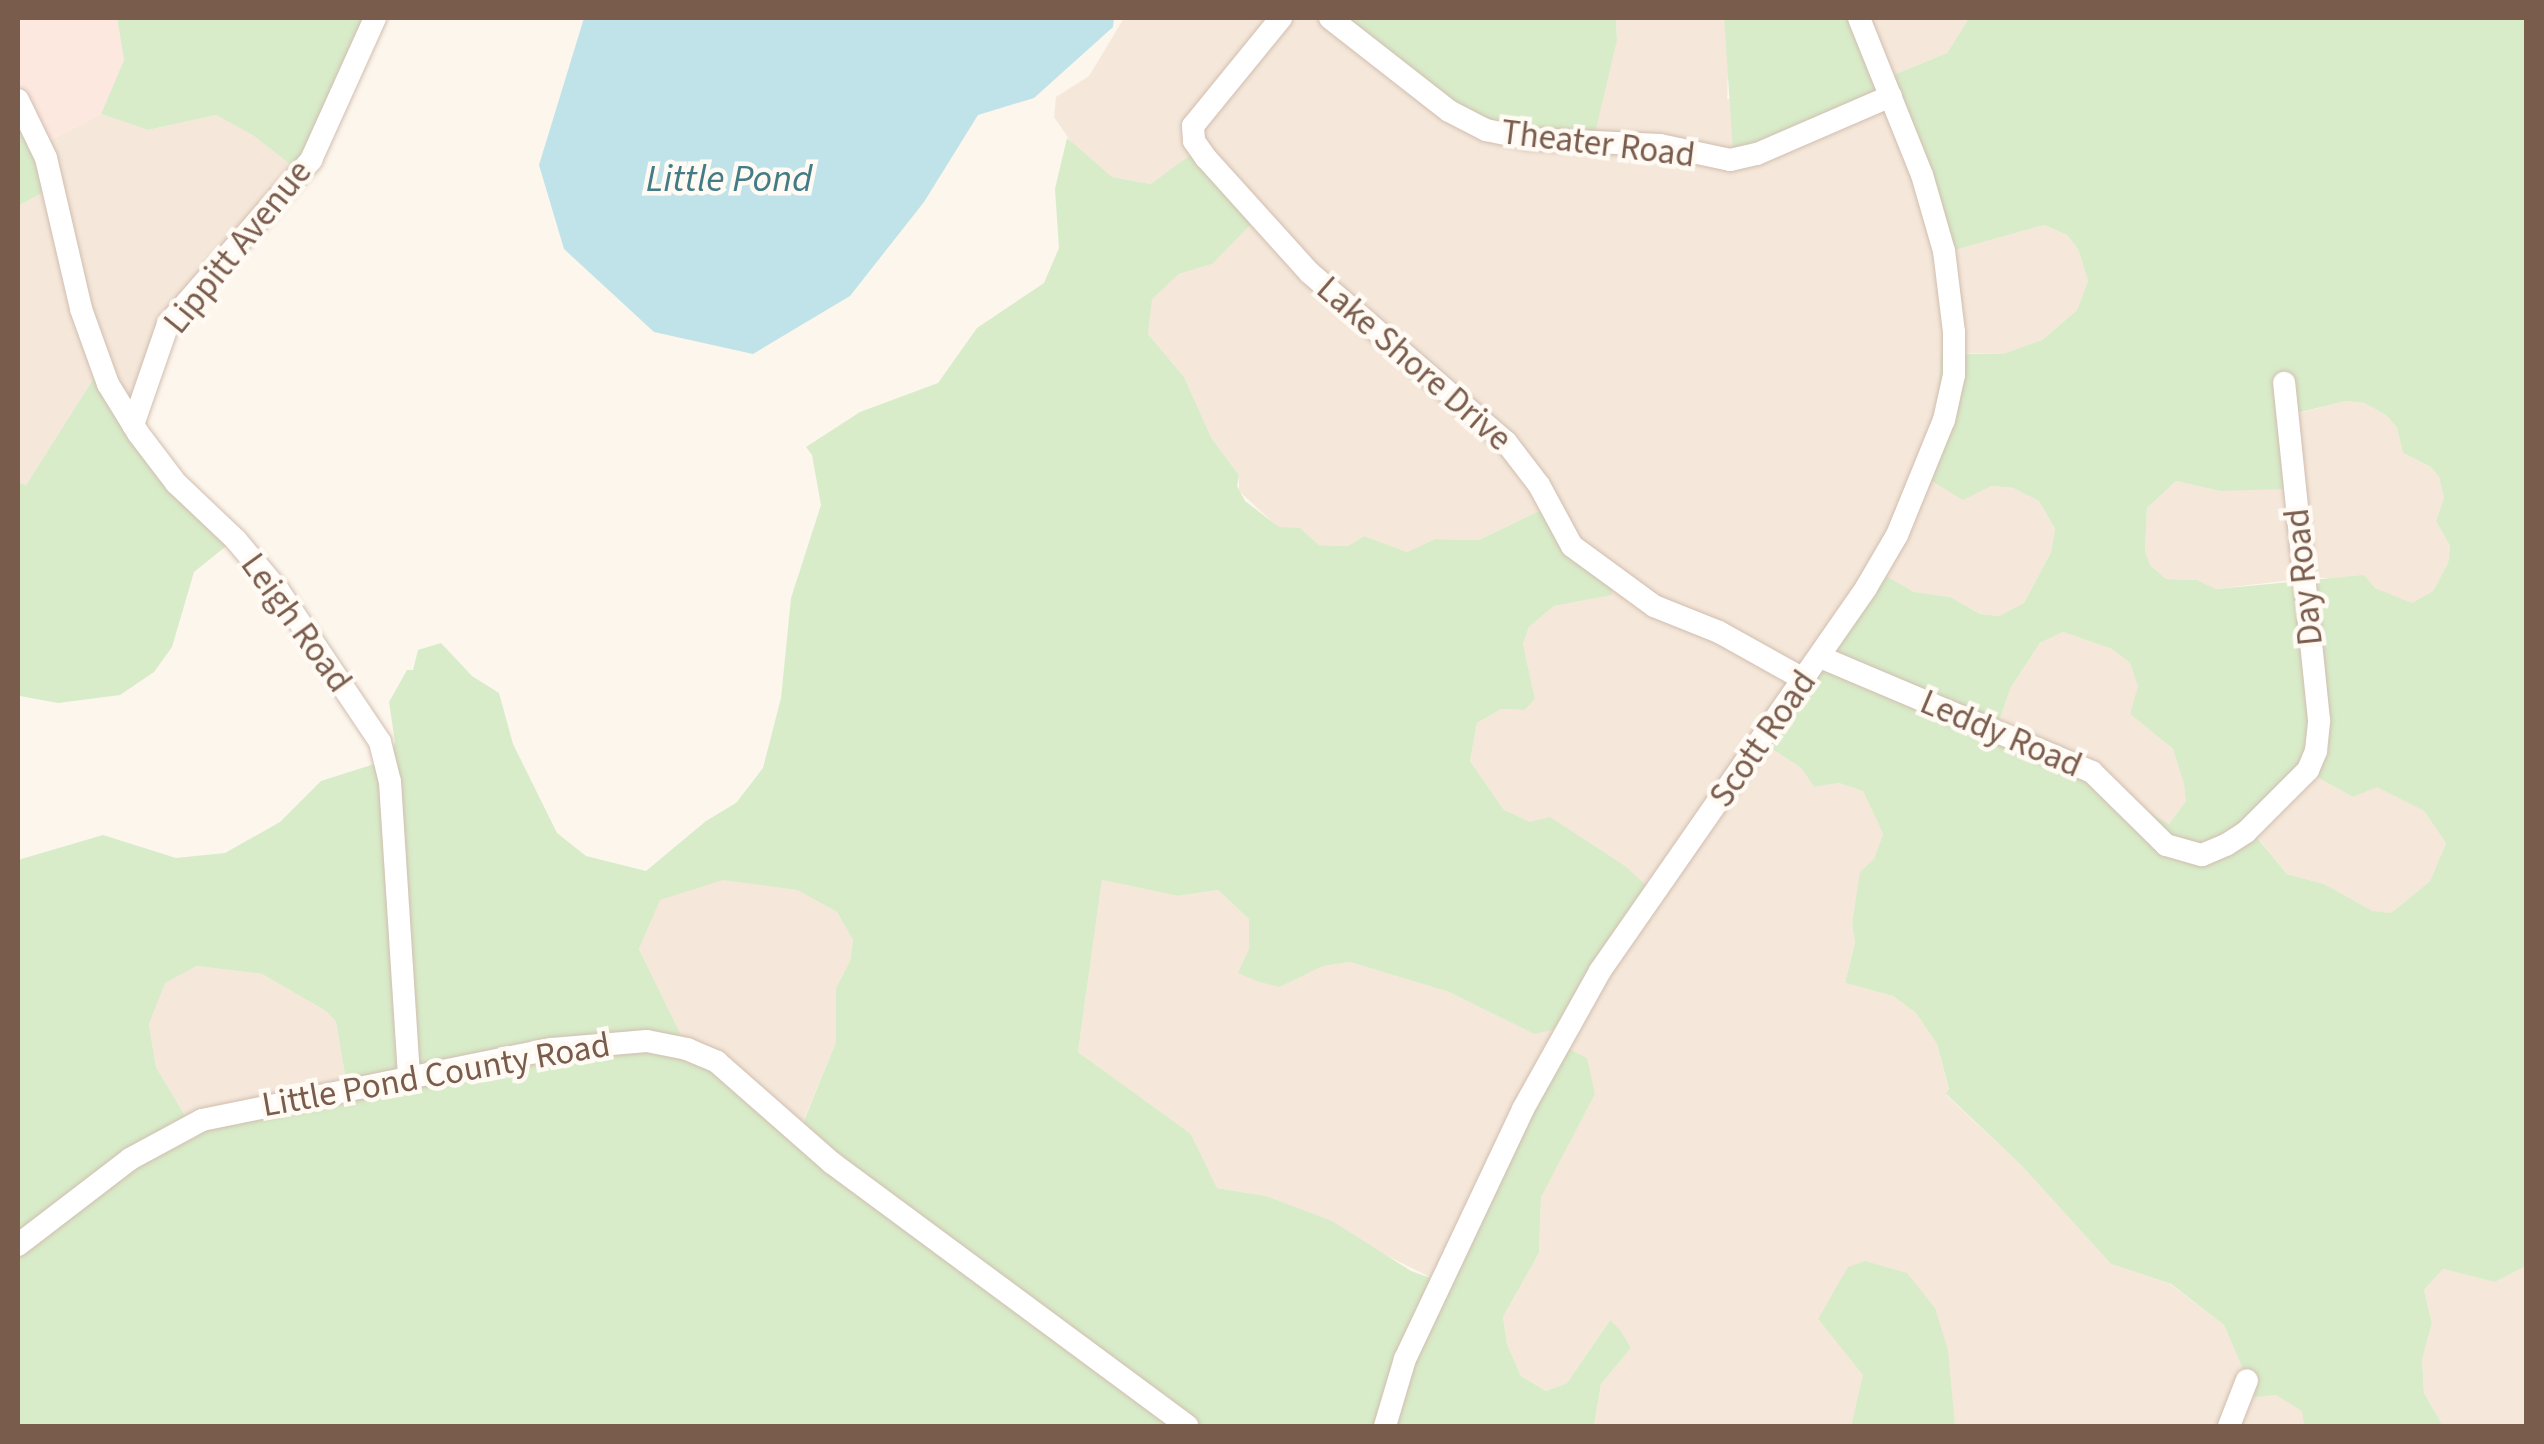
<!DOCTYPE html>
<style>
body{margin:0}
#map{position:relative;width:2544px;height:1444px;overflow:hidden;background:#fdf6ec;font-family:"Source Sans 3",sans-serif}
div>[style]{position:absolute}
.residential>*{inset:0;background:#f5e8da}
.commercial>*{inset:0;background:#fde8e0}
.green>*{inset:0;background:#d8ecc9}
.water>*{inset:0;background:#bfe3e8}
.roads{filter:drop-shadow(0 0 2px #d1beb0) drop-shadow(0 0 2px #d1beb0)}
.minor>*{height:22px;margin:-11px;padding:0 11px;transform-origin:11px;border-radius:11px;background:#fff}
span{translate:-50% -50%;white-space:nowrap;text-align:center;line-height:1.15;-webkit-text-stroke:9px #fffaf3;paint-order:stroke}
.street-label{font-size:35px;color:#7a5c4d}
.water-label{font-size:38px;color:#437c86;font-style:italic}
.frame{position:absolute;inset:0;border:20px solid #7a5c4d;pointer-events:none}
</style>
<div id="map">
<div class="residential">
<i style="clip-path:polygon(1124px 18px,1333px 18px,1617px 40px,1616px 18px,1724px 18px,1729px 49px,1727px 99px,1886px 96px,1937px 255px,2044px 225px,2067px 235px,2078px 249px,2088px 281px,2077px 310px,2042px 340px,2003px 354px,1949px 353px,1975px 491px,1991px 486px,2013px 488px,2039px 501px,2055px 529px,2051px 552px,2024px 603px,1999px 616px,1980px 614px,1950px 597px,1914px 592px,1760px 741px,1801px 768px,1814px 787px,1839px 783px,1863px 791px,1883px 834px,1852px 924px,1855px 941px,1845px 983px,1893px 996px,1916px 1013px,1937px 1044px,1949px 1090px,1946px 1095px,2021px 1165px,2111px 1264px,2170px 1284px,2224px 1325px,2255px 1396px,2276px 1395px,2303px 1411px,2304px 1426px,1955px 1426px,1949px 1395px,1818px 1319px,1864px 1375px,1851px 1426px,1594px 1426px,1601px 1384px,1631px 1348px,1621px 1331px,1609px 1321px,1567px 1383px,1546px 1391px,1521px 1376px,1507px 1344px,1503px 1317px,1539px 1253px,1541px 1197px,1556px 1163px,1436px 1280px,1266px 1196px,1217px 1188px,1191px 1134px,1078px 1052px,1102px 880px,1178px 896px,1218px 890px,1249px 919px,1249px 949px,1280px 987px,1323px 966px,1350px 962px,1449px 992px,1534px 1034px,1649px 888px,1504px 810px,1470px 761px,1477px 723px,1501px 709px,1525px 710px,1535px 699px,1523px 644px,1529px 627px,1554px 606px,1611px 595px,1545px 508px,1479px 540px,1435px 539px,1407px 552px,1364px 536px,1348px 546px,1319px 545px,1300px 528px,1279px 528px,1239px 491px,1239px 475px,1212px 439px,1184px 377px,1148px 334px,1151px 299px,1179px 274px,1212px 264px,1151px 184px,1112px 177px,1078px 152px,1054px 117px,1056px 97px,1089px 76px)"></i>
<i style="clip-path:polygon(1852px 18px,1969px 18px,1947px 53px,1881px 80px)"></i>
<i style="clip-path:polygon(101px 114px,148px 130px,216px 115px,253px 134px,304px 175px,265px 232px,171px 325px,130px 409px,99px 370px,26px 485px,18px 482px,18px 206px,49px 189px,38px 147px)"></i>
<i style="clip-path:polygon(2346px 401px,2364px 403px,2386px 415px,2397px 428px,2403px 453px,2431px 467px,2439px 477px,2444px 498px,2436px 521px,2450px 546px,2448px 563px,2433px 591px,2412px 604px,2375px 588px,2319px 577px,2215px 589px,2197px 580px,2166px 579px,2150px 565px,2145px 551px,2147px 508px,2176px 481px,2220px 491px,2288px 416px)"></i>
<i style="clip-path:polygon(2063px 632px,2112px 649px,2130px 663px,2139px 686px,2130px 714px,2173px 749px,2185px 784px,2186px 801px,2169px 824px,2084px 774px,1996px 730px,2011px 687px,2040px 643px)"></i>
<i style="clip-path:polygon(2315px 776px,2353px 797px,2377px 786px,2424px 811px,2446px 843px,2430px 881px,2391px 913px,2372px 912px,2324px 884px,2287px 874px,2255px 834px)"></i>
<i style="clip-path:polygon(723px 879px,797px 890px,837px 912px,853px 940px,850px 961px,836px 988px,836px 1042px,798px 1134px,686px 1045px,639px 949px,659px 900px)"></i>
<i style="clip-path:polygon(197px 966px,262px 974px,326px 1011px,336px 1022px,346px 1081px,190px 1117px,184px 1114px,156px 1067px,149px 1024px,164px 983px)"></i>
<i style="clip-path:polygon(2526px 1266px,2526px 1426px,2443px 1426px,2424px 1393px,2422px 1360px,2432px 1323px,2424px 1290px,2443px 1269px,2495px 1282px)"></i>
</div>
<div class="commercial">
<i style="clip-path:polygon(18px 18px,117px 18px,124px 60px,101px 114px,38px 147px,18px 113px)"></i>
</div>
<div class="green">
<i style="clip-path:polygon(117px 18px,378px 18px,304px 175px,253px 135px,216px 115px,148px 130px,101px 114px,124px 60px)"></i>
<i style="clip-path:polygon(1333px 18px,1616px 18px,1617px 40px,1596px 129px,1550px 138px,1457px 116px)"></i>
<i style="clip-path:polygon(evenodd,1724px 18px,1851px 18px,1881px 80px,1947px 53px,1969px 18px,2526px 18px,2526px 1266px,2495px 1282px,2443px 1269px,2424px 1290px,2432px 1323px,2422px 1360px,2424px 1393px,2443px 1426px,2304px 1426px,2302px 1411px,2276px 1395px,2255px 1397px,2224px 1325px,2171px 1284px,2111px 1264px,2021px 1165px,1946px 1094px,1949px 1089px,1937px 1044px,1916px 1013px,1893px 996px,1845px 983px,1855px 942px,1852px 924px,1860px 872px,1874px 859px,1883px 834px,1863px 791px,1839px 783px,1814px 787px,1801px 768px,1760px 741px,1870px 567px,1914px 592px,1950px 597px,1980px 614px,1999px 616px,2024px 603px,2051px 552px,2055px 529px,2039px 501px,2013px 488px,1991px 486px,1963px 500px,1917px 472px,1938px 402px,1941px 354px,2003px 354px,2042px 340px,2077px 310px,2088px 281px,2078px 249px,2067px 235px,2044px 225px,1937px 255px,1916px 169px,1885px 96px,1761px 154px,1733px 150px,1724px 18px,2346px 401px,2364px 403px,2386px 415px,2397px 428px,2403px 453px,2431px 467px,2439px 477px,2444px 498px,2436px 521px,2450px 546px,2448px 563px,2433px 591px,2412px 603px,2375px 588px,2364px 575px,2216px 589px,2197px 580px,2166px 579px,2150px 565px,2145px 551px,2147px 508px,2176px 481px,2220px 491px,2286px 489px,2289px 415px,2346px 401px,1724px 18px,2063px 632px,2112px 649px,2130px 663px,2138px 686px,2130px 714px,2173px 749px,2184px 784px,2186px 801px,2169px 824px,2084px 774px,1996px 730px,2011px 687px,2040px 643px,2063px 632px,1724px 18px,2315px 776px,2353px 797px,2377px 787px,2424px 811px,2446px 843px,2430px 881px,2391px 913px,2372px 911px,2324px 884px,2287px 874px,2255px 835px,2315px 776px)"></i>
<i style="clip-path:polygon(18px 113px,49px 189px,18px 206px)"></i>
<i style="clip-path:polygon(evenodd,1067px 138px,1112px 177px,1151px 184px,1197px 150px,1254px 221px,1212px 264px,1179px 274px,1152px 299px,1148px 334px,1184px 377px,1212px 439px,1239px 475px,1237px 486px,1245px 501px,1279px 527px,1300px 528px,1319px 545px,1348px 546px,1364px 536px,1407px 552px,1435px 539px,1479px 540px,1545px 508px,1610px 577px,1612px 595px,1554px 606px,1529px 627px,1523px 644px,1535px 699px,1525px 710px,1501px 709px,1477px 723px,1470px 761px,1504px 810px,1530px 822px,1550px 817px,1625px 866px,1648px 887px,1561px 1028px,1534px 1034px,1449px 992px,1350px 962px,1323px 966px,1280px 987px,1259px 982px,1238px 973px,1249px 949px,1249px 919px,1218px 890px,1178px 896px,1102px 880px,1078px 1052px,1191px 1134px,1217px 1188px,1266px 1196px,1332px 1221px,1411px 1271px,1436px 1280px,1548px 1055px,1569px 1049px,1587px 1058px,1595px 1094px,1541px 1197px,1539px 1253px,1503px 1317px,1507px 1344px,1521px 1376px,1546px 1391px,1567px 1383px,1610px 1320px,1621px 1331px,1631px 1348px,1601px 1384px,1594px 1426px,18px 1426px,18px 860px,103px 835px,176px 858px,225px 853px,280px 822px,321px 781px,390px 759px,395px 742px,389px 702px,407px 670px,413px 670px,418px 650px,441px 643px,472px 676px,499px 693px,513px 744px,557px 833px,586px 856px,646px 871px,706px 821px,736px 803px,763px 768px,781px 698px,791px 598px,821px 505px,812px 455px,806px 447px,860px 412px,938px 383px,977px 328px,1044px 283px,1059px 248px,1055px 189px,1067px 138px,723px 880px,797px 890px,837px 912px,853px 940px,850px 961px,836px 988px,836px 1042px,799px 1133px,686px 1045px,639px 949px,660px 900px,723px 880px,1067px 138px,197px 966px,262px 974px,326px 1011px,336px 1022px,346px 1081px,189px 1117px,184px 1114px,156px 1067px,149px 1024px,165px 983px,197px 966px)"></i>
<i style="clip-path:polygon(99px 370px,230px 543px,194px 572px,172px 647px,154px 672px,120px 695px,58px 703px,20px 696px,18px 482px,26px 485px)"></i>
<i style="clip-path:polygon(1865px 1261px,1907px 1273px,1935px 1308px,1948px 1350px,1955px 1426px,1851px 1426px,1863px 1375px,1818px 1319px,1848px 1267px)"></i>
</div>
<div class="water">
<i style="clip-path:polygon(584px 18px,1114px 18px,1113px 27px,1034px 98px,978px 115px,924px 202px,850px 296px,753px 354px,654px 332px,564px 249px,539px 165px)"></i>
</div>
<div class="roads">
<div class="minor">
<i style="left:1281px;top:18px;width:139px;rotate:129.2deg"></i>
<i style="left:1193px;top:126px;width:15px;rotate:86deg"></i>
<i style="left:1194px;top:141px;width:21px;rotate:55deg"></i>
<i style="left:1206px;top:158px;width:155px;rotate:47.9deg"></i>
<i style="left:1310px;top:273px;width:259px;rotate:40.8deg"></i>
<i style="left:1506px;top:442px;width:54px;rotate:52.5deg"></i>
<i style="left:1539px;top:485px;width:69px;rotate:61.6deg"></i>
<i style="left:1572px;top:546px;width:102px;rotate:36.2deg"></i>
<i style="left:1654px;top:606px;width:70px;rotate:21.8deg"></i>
<i style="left:1719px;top:632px;width:96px;rotate:29.2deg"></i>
<i style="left:1330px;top:18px;width:151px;rotate:38deg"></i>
<i style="left:1449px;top:111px;width:42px;rotate:27.2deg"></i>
<i style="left:1486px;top:130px;width:44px;rotate:11.8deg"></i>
<i style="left:1529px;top:139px;width:131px;rotate:2.6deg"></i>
<i style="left:1660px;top:145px;width:72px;rotate:12.1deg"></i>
<i style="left:1730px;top:160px;width:28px;rotate:-13deg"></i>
<i style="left:1757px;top:154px;width:146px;rotate:-23.4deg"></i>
<i style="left:18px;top:100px;width:64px;rotate:64.2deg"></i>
<i style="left:46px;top:158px;width:155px;rotate:76.9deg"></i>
<i style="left:81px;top:309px;width:80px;rotate:70.2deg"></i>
<i style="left:108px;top:384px;width:57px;rotate:58.5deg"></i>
<i style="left:138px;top:433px;width:63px;rotate:52.8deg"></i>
<i style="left:176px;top:483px;width:83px;rotate:43.5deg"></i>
<i style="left:236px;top:540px;width:65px;rotate:50deg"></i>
<i style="left:278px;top:590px;width:183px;rotate:56.1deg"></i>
<i style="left:380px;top:742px;width:41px;rotate:76deg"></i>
<i style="left:390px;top:782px;width:298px;rotate:86.3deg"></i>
<i style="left:133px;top:425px;width:107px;rotate:-70.9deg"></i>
<i style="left:168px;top:324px;width:218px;rotate:-48.9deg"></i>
<i style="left:311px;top:160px;width:156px;rotate:-65.7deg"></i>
<i style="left:1820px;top:657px;width:295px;rotate:22.9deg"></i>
<i style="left:2092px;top:772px;width:104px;rotate:44.6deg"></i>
<i style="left:2166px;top:845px;width:37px;rotate:16deg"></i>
<i style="left:2202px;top:855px;width:26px;rotate:-23deg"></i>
<i style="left:2226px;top:845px;width:24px;rotate:-33deg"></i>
<i style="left:2246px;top:832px;width:88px;rotate:-45deg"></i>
<i style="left:2308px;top:770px;width:21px;rotate:-67deg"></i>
<i style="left:2316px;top:751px;width:31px;rotate:-84deg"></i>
<i style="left:2319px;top:720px;width:339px;rotate:-95.9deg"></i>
<i style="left:18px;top:1245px;width:141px;rotate:-37.5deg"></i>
<i style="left:130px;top:1159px;width:82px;rotate:-28.4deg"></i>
<i style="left:202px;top:1120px;width:357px;rotate:-11.5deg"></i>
<i style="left:552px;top:1049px;width:95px;rotate:-4.8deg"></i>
<i style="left:647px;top:1041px;width:41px;rotate:11.3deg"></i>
<i style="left:687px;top:1049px;width:33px;rotate:23deg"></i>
<i style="left:717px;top:1062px;width:153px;rotate:41.3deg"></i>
<i style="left:832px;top:1163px;width:442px;rotate:36.5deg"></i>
<i style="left:1385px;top:1426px;width:70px;rotate:-73.4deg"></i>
<i style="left:1405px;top:1359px;width:276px;rotate:-64.7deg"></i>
<i style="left:1523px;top:1109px;width:158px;rotate:-60.8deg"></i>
<i style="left:1600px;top:971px;width:466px;rotate:-55.2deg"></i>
<i style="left:1866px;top:588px;width:61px;rotate:-59.7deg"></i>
<i style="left:1897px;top:535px;width:124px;rotate:-67.8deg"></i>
<i style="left:1944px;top:420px;width:46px;rotate:-77.5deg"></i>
<i style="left:1954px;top:375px;width:43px;rotate:-90deg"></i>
<i style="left:1954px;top:332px;width:82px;rotate:-97deg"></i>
<i style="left:1944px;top:251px;width:79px;rotate:-106.1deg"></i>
<i style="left:1922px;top:175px;width:169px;rotate:-111.9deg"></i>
<i style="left:2229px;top:1426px;width:49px;rotate:-68.6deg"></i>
</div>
</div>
<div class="street-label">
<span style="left:1598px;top:144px;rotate:7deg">Theater Road</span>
<span style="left:238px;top:247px;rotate:-51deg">Lippitt Avenue</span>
<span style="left:1414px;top:364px;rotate:41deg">Lake Shore Drive</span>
<span style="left:2304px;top:577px;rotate:-96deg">Day Road</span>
<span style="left:296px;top:623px;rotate:54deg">Leigh Road</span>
<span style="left:2001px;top:734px;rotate:23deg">Leddy Road</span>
<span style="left:1763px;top:739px;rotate:-55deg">Scott Road</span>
<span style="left:436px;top:1075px;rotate:-10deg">Little Pond County Road</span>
</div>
<div class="water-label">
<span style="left:729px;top:180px">Little Pond</span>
</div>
<div class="frame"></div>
</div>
